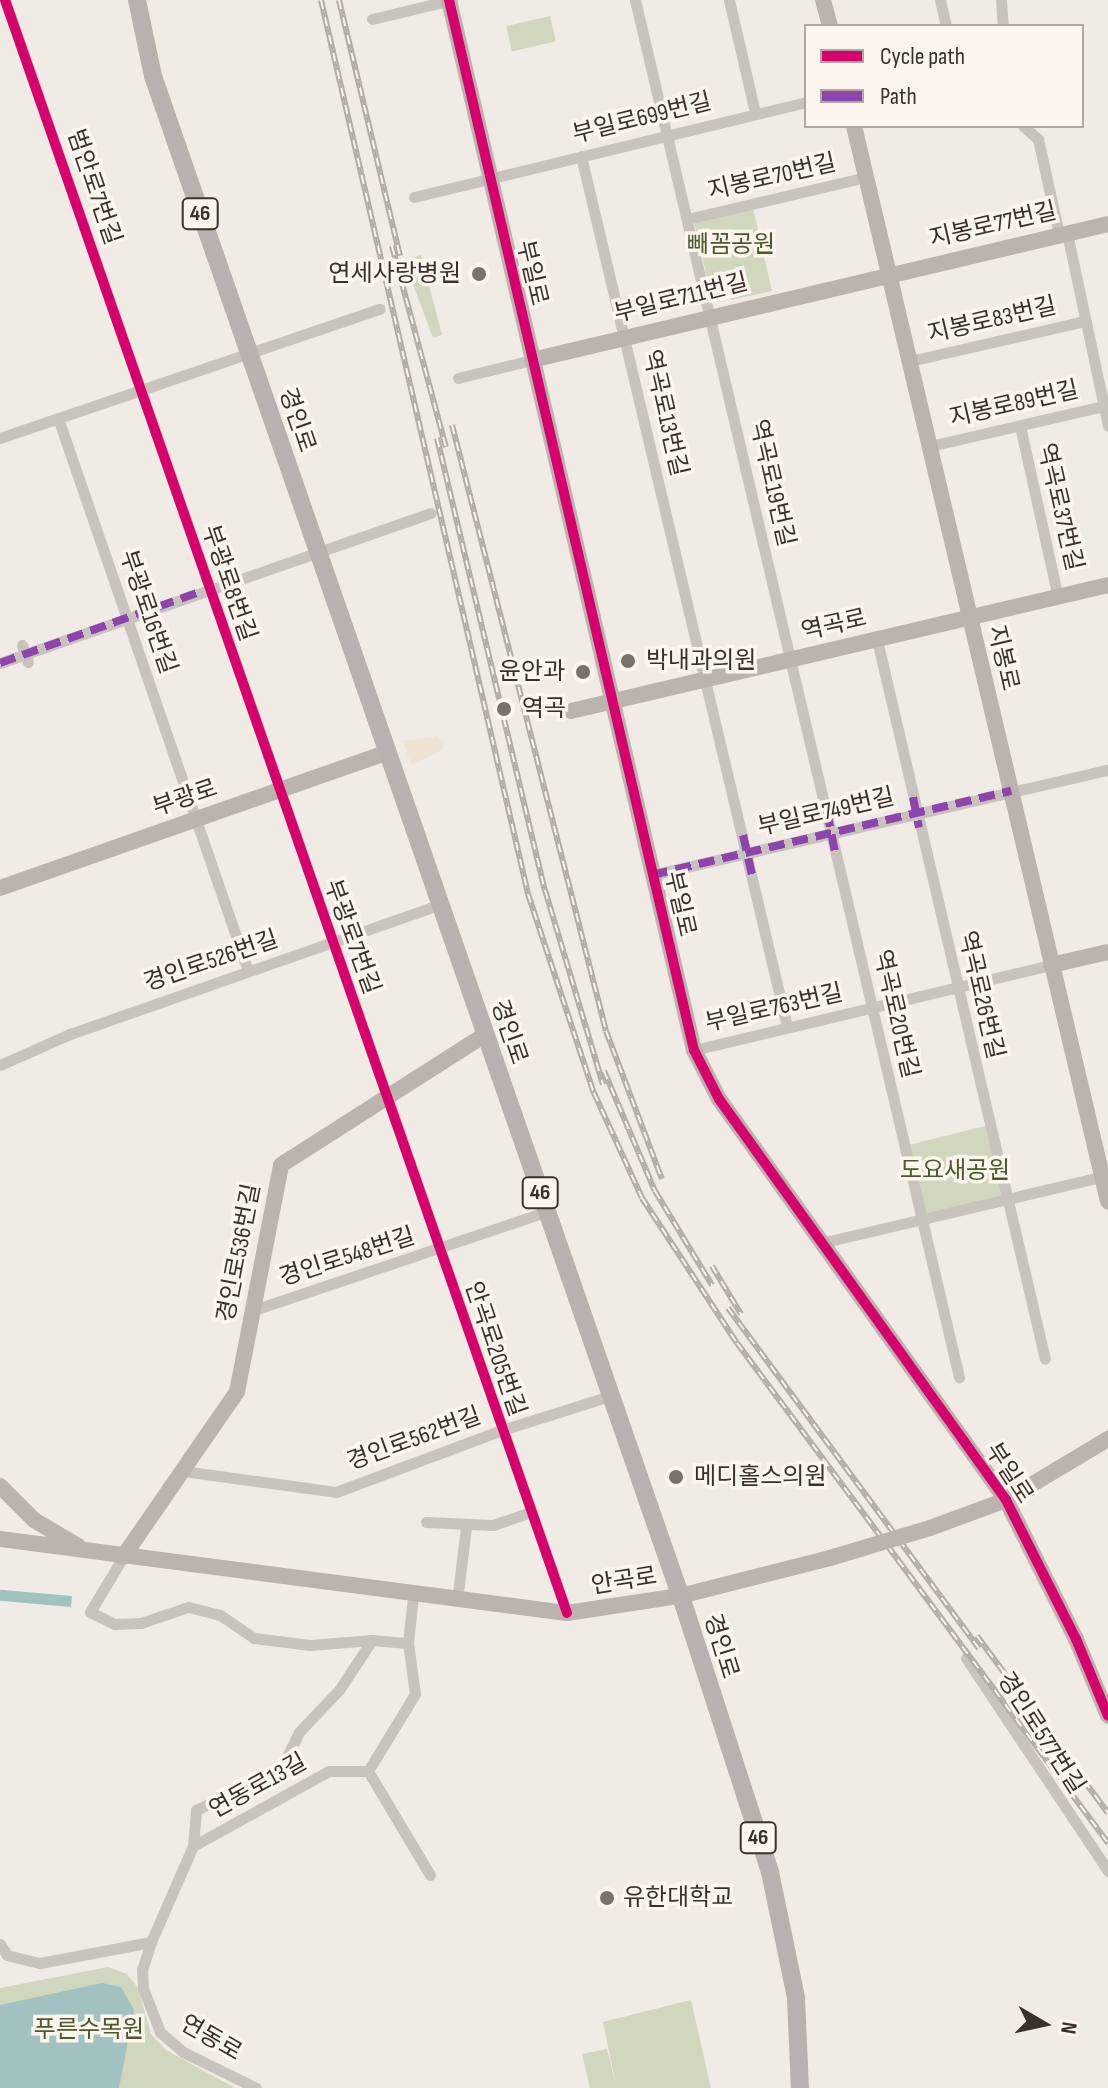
<!DOCTYPE html>
<meta charset="utf-8">
<style>
body{margin:0}
#map{position:relative;width:1108px;height:2088px;overflow:hidden;background:#f0ebe5;font-family:"Sofia Sans Condensed","Noto Sans KR",sans-serif}
div>[style]{position:absolute}
.green>*{inset:0;background:#d1d6bf;transform-origin:0 0}
.plaza>*{inset:0;background:#eee3d5}
.water>*{inset:0;background:#a1c2c1;transform-origin:0 0}
.street>*{height:11px;margin:-5.5px;padding:0 5.5px;transform-origin:5.5px;border-radius:5.5px;background:#c9c3be}
.secondary>*{height:16px;margin:-8px;padding:0 8px;transform-origin:8px;border-radius:8px;background:#bab3ae}
.primary>*{height:18px;margin:-9px;padding:0 9px;transform-origin:9px;border-radius:9px;background:#b8b1ad}
.rail>*{height:6px;margin-top:-3px;transform-origin:0;background:repeating-linear-gradient(90deg,#fbf5ee 0 9px,#b1aca8 0 18px);box-sizing:border-box;border-block:2px solid #b1aca8}
.secondary-bridge>*{height:16px;margin:-8px;padding:0 8px;transform-origin:8px;border-radius:8px;background:#bab3ae}
.quiet>*{height:8px;margin-top:-4px;transform-origin:0;background:repeating-linear-gradient(90deg,#8e44ad 0 16px,transparent 0 24px)}
.cycleway>*{height:10px;margin:-5px;padding:0 5px;transform-origin:5px;border-radius:5px;background:#d6006c}
.dots>*{width:22px;height:22px;translate:-50% -50%;box-sizing:border-box;border:4px solid #fbf5ee;border-radius:50%}
span{translate:-50% -50%;white-space:nowrap;text-align:center;line-height:1.15;-webkit-text-stroke:7px #fbf5ee;paint-order:stroke}
.shield-label span{padding:2px 6px;background:#fbf5ee;border:2px solid;border-radius:6px;-webkit-text-stroke-width:0}
.shield-label{font-size:22px;color:#3b302b;font-weight:700}
.street-label{font-size:24px;color:#3b302b}
.park-label{font-size:24px;color:#4a5a2e}
.poi-label{font-size:24px;color:#3b302b}
.right{translate:-100% -50%;text-align:right}
.left{translate:0 -50%;text-align:left}
.legend{position:absolute;left:804px;top:24px;width:280px;height:104px;box-sizing:border-box;background:#fbf5ee;border:2px solid #aea6a0;margin:0;padding:10px 14px;list-style:none;font-size:24px;color:#3b302b}
.legend li{display:flex;align-items:center;gap:16px;height:40px}
.legend b{width:40px;border:2px solid #aea6a0}
.north{position:absolute;left:1004px;top:1984px;width:80px;height:80px;-webkit-text-stroke:6px #fbf5ee;paint-order:stroke;rotate:99deg;font-size:22px;font-weight:700;line-height:32px;text-align:center;color:#3b302b}
.north::after{content:'';display:block;margin:auto;width:28px;height:36px;background:#3b302b;clip-path:polygon(50% 0,100% 100%,50% 72%,0 100%)}
</style>
<div id="map">
<div class="green">
<i style="left:550px;top:16px;width:26px;height:45px;rotate:77deg"></i>
<i style="clip-path:polygon(753px 208px,772px 291px,731px 300px,724px 275px,707px 278px,694px 222px)"></i>
<i style="clip-path:polygon(421px 255px,442px 335px,433px 338px,404px 260px)"></i>
<i style="left:989px;top:1125px;width:76px;height:88px;rotate:76deg"></i>
<i style="clip-path:polygon(108px 1967px,127px 1974px,138px 1988px,151px 2034px,166px 2050px,235px 2088px,0 2088px,0 1988px)"></i>
<i style="clip-path:polygon(691px 2000px,711px 2088px,590px 2088px,582px 2054px,607px 2049px,616px 2085px,603px 2022px)"></i>
</div>
<div class="plaza">
<i style="clip-path:polygon(437px 736px,445px 742px,442px 750px,411px 765px,403px 741px)"></i>
</div>
<div class="water">
<i style="left:72px;top:1596px;width:11px;height:72px;rotate:95deg"></i>
<i style="clip-path:polygon(102px 1983px,121px 1987px,134px 2010px,119px 2088px,0 2088px,0 2005px)"></i>
</div>
<div class="street">
<i style="left:5px;top:0;width:1708px;rotate:70.79deg"></i>
<i style="left:635px;top:0;width:1415px;rotate:76.76deg"></i>
<i style="left:729px;top:0;width:116px;rotate:77deg"></i>
<i style="left:940px;top:0;width:27px;rotate:77deg"></i>
<i style="left:1001px;top:0;width:26px;rotate:86deg"></i>
<i style="left:372px;top:19px;width:82px;rotate:-13.4deg"></i>
<i style="left:1023px;top:126px;width:20px;rotate:41deg"></i>
<i style="left:1038px;top:139px;width:97px;rotate:77.5deg"></i>
<i style="left:581px;top:156px;width:895px;rotate:76.69deg"></i>
<i style="left:414px;top:197px;width:403px;rotate:-13.6deg"></i>
<i style="left:687px;top:219px;width:184px;rotate:-13.2deg"></i>
<i style="left:1067px;top:233px;width:197px;rotate:78deg"></i>
<i style="left:910px;top:361px;width:180px;rotate:-12.9deg"></i>
<i style="left:458px;top:378px;width:76px;rotate:-13.7deg"></i>
<i style="left:58px;top:418px;width:585px;rotate:71.04deg"></i>
<i style="left:1020px;top:426px;width:175px;rotate:77.5deg"></i>
<i style="left:0;top:438px;width:401px;rotate:-18.8deg"></i>
<i style="left:930px;top:446px;width:182px;rotate:-13deg"></i>
<i style="left:877px;top:640px;width:738px;rotate:76.85deg"></i>
<i style="left:22px;top:645px;width:18px;rotate:71deg"></i>
<i style="left:0;top:663px;width:456px;rotate:-19.2deg"></i>
<i style="left:652px;top:875px;width:468px;rotate:-13deg"></i>
<i style="left:694px;top:1050px;width:367px;rotate:-13.4deg"></i>
<i style="left:0;top:1065px;width:77px;rotate:-23.9deg"></i>
<i style="left:70px;top:1034px;width:390px;rotate:-19.3deg"></i>
<i style="left:821px;top:1243px;width:295px;rotate:-13.3deg"></i>
<i style="left:251px;top:1311px;width:311px;rotate:-18.6deg"></i>
<i style="left:183px;top:1471px;width:154px;rotate:7.8deg"></i>
<i style="left:336px;top:1492px;width:177px;rotate:-20.5deg"></i>
<i style="left:502px;top:1430px;width:113px;rotate:-17.5deg"></i>
<i style="left:426px;top:1522px;width:67px;rotate:2.6deg"></i>
<i style="left:493px;top:1525px;width:40px;rotate:-18.9deg"></i>
<i style="left:123px;top:1557px;width:64px;rotate:121deg"></i>
<i style="left:90px;top:1612px;width:28px;rotate:26deg"></i>
<i style="left:115px;top:1624px;width:26px;rotate:-2deg"></i>
<i style="left:141px;top:1623px;width:50px;rotate:-18.8deg"></i>
<i style="left:188px;top:1607px;width:33px;rotate:14deg"></i>
<i style="left:220px;top:1615px;width:41px;rotate:34.1deg"></i>
<i style="left:254px;top:1638px;width:56px;rotate:7.1deg"></i>
<i style="left:310px;top:1645px;width:62px;rotate:-4.6deg"></i>
<i style="left:457px;top:1601px;width:75px;rotate:-83.1deg"></i>
<i style="left:966px;top:1658px;width:256px;rotate:56.3deg"></i>
<i style="left:368px;top:1771px;width:90px;rotate:-58.6deg"></i>
<i style="left:415px;top:1694px;width:51px;rotate:-97.8deg"></i>
<i style="left:408px;top:1643px;width:47px;rotate:-83.9deg"></i>
<i style="left:193px;top:1846px;width:155px;rotate:-28.9deg"></i>
<i style="left:329px;top:1771px;width:39px"></i>
<i style="left:368px;top:1771px;width:121px;rotate:59.2deg"></i>
<i style="left:0;top:1944px;width:13px;rotate:58deg"></i>
<i style="left:7px;top:1955px;width:34px;rotate:14deg"></i>
<i style="left:40px;top:1963px;width:113px;rotate:-10.7deg"></i>
<i style="left:256px;top:2088px;width:81px;rotate:-153.7deg"></i>
<i style="left:183px;top:2052px;width:30px;rotate:-139deg"></i>
<i style="left:160px;top:2032px;width:47px;rotate:-111.1deg"></i>
<i style="left:143px;top:1988px;width:18px;rotate:-93deg"></i>
<i style="left:142px;top:1970px;width:29px;rotate:-72deg"></i>
<i style="left:151px;top:1942px;width:105px;rotate:-66.4deg"></i>
<i style="left:193px;top:1846px;width:36px;rotate:-85deg"></i>
<i style="left:196px;top:1810px;width:93px;rotate:-24.9deg"></i>
<i style="left:280px;top:1771px;width:43px;rotate:-64deg"></i>
<i style="left:299px;top:1732px;width:58px;rotate:-46.4deg"></i>
<i style="left:339px;top:1690px;width:60px;rotate:-56.6deg"></i>
<i style="left:372px;top:1640px;width:36px;rotate:5deg"></i>
</div>
<div class="secondary">
<i style="left:449px;top:0;width:1078px;rotate:76.87deg"></i>
<i style="left:694px;top:1050px;width:55px;rotate:63deg"></i>
<i style="left:719px;top:1099px;width:493px;rotate:54.4deg"></i>
<i style="left:1006px;top:1500px;width:156px;rotate:63.3deg"></i>
<i style="left:1076px;top:1639px;width:83px;rotate:67.4deg"></i>
<i style="left:823px;top:0;width:27px;rotate:75deg"></i>
<i style="left:854px;top:126px;width:1105px;rotate:76.71deg"></i>
<i style="left:532px;top:360px;width:592px;rotate:-13.28deg"></i>
<i style="left:571px;top:711px;width:552px;rotate:-13.2deg"></i>
<i style="left:0;top:888px;width:409px;rotate:-19.3deg"></i>
<i style="left:1051px;top:965px;width:58px;rotate:-12.8deg"></i>
<i style="left:0;top:1486px;width:48px;rotate:45deg"></i>
<i style="left:34px;top:1520px;width:51px;rotate:30.6deg"></i>
<i style="left:930px;top:1528px;width:81px;rotate:-20.2deg"></i>
<i style="left:1006px;top:1500px;width:119px;rotate:-30.9deg"></i>
<i style="left:0;top:1539px;width:572px;rotate:7.44deg"></i>
<i style="left:567px;top:1613px;width:114px;rotate:-8.6deg"></i>
<i style="left:680px;top:1596px;width:155px;rotate:-14.2deg"></i>
<i style="left:123px;top:1557px;width:201px;rotate:-55.4deg"></i>
<i style="left:237px;top:1392px;width:231px;rotate:-79deg"></i>
<i style="left:281px;top:1165px;width:241px;rotate:-32.6deg"></i>
</div>
<div class="primary">
<i style="left:137px;top:0;width:78px;rotate:78.1deg"></i>
<i style="left:153px;top:76px;width:1626px;rotate:70.86deg"></i>
<i style="left:686px;top:1612px;width:273px;rotate:72.1deg"></i>
<i style="left:770px;top:1872px;width:129px;rotate:78.3deg"></i>
<i style="left:796px;top:1998px;width:90px;rotate:87.5deg"></i>
</div>
<div class="rail">
<i style="left:321px;top:0;width:918px;rotate:76.96deg"></i>
<i style="left:528px;top:894px;width:210px;rotate:71.7deg"></i>
<i style="left:594px;top:1093px;width:115px;rotate:65.4deg"></i>
<i style="left:642px;top:1198px;width:173px;rotate:56.8deg"></i>
<i style="left:737px;top:1343px;width:623px;rotate:53.42deg"></i>
<i style="left:339px;top:0;width:263px;rotate:76.6deg"></i>
<i style="left:392px;top:246px;width:208px;rotate:75deg"></i>
<i style="left:452px;top:425px;width:625px;rotate:75.74deg"></i>
<i style="left:606px;top:1031px;width:158px;rotate:69.3deg"></i>
<i style="left:437px;top:438px;width:465px;rotate:76.6deg"></i>
<i style="left:545px;top:890px;width:203px;rotate:73.4deg"></i>
<i style="left:604px;top:1071px;width:130px;rotate:67deg"></i>
<i style="left:655px;top:1191px;width:110px;rotate:58.8deg"></i>
<i style="left:712px;top:1266px;width:56px;rotate:58.9deg"></i>
<i style="left:728px;top:1308px;width:423px;rotate:53.6deg"></i>
<i style="left:977px;top:1636px;width:220px;rotate:53.5deg"></i>
</div>
<div class="secondary-bridge">
<i style="left:830px;top:1558px;width:104px;rotate:-16.7deg"></i>
</div>
<div class="quiet">
<i style="left:0;top:663px;width:211px;rotate:-19.6deg"></i>
<i style="left:913px;top:797px;width:31px;rotate:79deg"></i>
<i style="left:827px;top:811px;width:42px;rotate:79deg"></i>
<i style="left:743px;top:835px;width:45px;rotate:77.2deg"></i>
<i style="left:652px;top:875px;width:369px;rotate:-13.2deg"></i>
</div>
<div class="cycleway">
<i style="left:5px;top:0;width:1708px;rotate:70.79deg"></i>
<i style="left:449px;top:0;width:1078px;rotate:76.87deg"></i>
<i style="left:694px;top:1050px;width:55px;rotate:63deg"></i>
<i style="left:719px;top:1099px;width:493px;rotate:54.4deg"></i>
<i style="left:1006px;top:1500px;width:156px;rotate:63.3deg"></i>
<i style="left:1076px;top:1639px;width:83px;rotate:67.4deg"></i>
</div>
<div class="dots">
<i style="left:479px;top:274px;background:#7a716c"></i>
<i style="left:628px;top:661px;background:#7a716c"></i>
<i style="left:583px;top:672px;background:#7a716c"></i>
<i style="left:504px;top:709px;background:#7a716c"></i>
<i style="left:676px;top:1477px;background:#7a716c"></i>
<i style="left:607px;top:1898px;background:#7a716c"></i>
</div>
<div class="shield-label">
<span style="left:200px;top:214px">46</span>
<span style="left:540px;top:1193px">46</span>
<span style="left:758px;top:1838px">46</span>
</div>
<div class="street-label">
<span style="left:642px;top:118px;rotate:-14deg">부일로699번길</span>
<span style="left:772px;top:177px;rotate:-13deg">지봉로70번길</span>
<span style="left:94px;top:187px;rotate:71deg">범안로7번길</span>
<span style="left:993px;top:225px;rotate:-13deg">지봉로77번길</span>
<span style="left:532px;top:273px;rotate:77deg">부일로</span>
<span style="left:681px;top:298px;rotate:-14deg">부일로711번길</span>
<span style="left:992px;top:320px;rotate:-13deg">지봉로83번길</span>
<span style="left:1014px;top:404px;rotate:-13deg">지봉로89번길</span>
<span style="left:665px;top:413px;rotate:77deg">역곡로13번길</span>
<span style="left:297px;top:420px;rotate:71deg">경인로</span>
<span style="left:772px;top:483px;rotate:77deg">역곡로19번길</span>
<span style="left:1060px;top:507px;rotate:77deg">역곡로37번길</span>
<span style="left:229px;top:583px;rotate:71deg">부광로8번길</span>
<span style="left:148px;top:612px;rotate:71deg">부광로16번길</span>
<span style="left:834px;top:625px;rotate:-13deg">역곡로</span>
<span style="left:1003px;top:658px;rotate:77deg">지봉로</span>
<span style="left:185px;top:798px;rotate:-19deg">부광로</span>
<span style="left:826px;top:812px;rotate:-13deg">부일로749번길</span>
<span style="left:680px;top:904px;rotate:77deg">부일로</span>
<span style="left:352px;top:937px;rotate:70deg">부광로7번길</span>
<span style="left:211px;top:961px;rotate:-19deg">경인로526번길</span>
<span style="left:981px;top:995px;rotate:77deg">역곡로26번길</span>
<span style="left:774px;top:1008px;rotate:-13deg">부일로763번길</span>
<span style="left:896px;top:1014px;rotate:77deg">역곡로20번길</span>
<span style="left:509px;top:1032px;rotate:71deg">경인로</span>
<span style="left:239px;top:1253px;rotate:-79deg">경인로536번길</span>
<span style="left:347px;top:1257px;rotate:-18deg">경인로548번길</span>
<span style="left:495px;top:1349px;rotate:71deg">안곡로205번길</span>
<span style="left:414px;top:1439px;rotate:-20deg">경인로562번길</span>
<span style="left:1009px;top:1473px;rotate:57deg">부일로</span>
<span style="left:624px;top:1581px;rotate:-9deg">안곡로</span>
<span style="left:721px;top:1646px;rotate:73deg">경인로</span>
<span style="left:1041px;top:1733px;rotate:57deg">경인로577번길</span>
<span style="left:258px;top:1786px;rotate:-29deg">연동로13길</span>
<span style="left:211px;top:2038px;rotate:30deg">연동로</span>
</div>
<div class="park-label">
<span style="left:731px;top:245px">빼꼼공원</span>
<span style="left:955px;top:1171px">도요새공원</span>
<span style="left:89px;top:2030px">푸른수목원</span>
</div>
<div class="poi-label">
<span class="right" style="left:461px;top:274px">연세사랑병원</span>
<span class="left" style="left:646px;top:661px">박내과의원</span>
<span class="right" style="left:565px;top:672px">윤안과</span>
<span class="left" style="left:522px;top:709px">역곡</span>
<span class="left" style="left:694px;top:1477px">메디홀스의원</span>
<span class="left" style="left:623px;top:1898px">유한대학교</span>
</div>
<ul class="legend">
<li><b style="height:10px;background:#d6006c"></b>Cycle path</li>
<li><b style="height:10px;background:#8e44ad"></b>Path</li>
</ul>
<div class="north">N</div>
</div>
